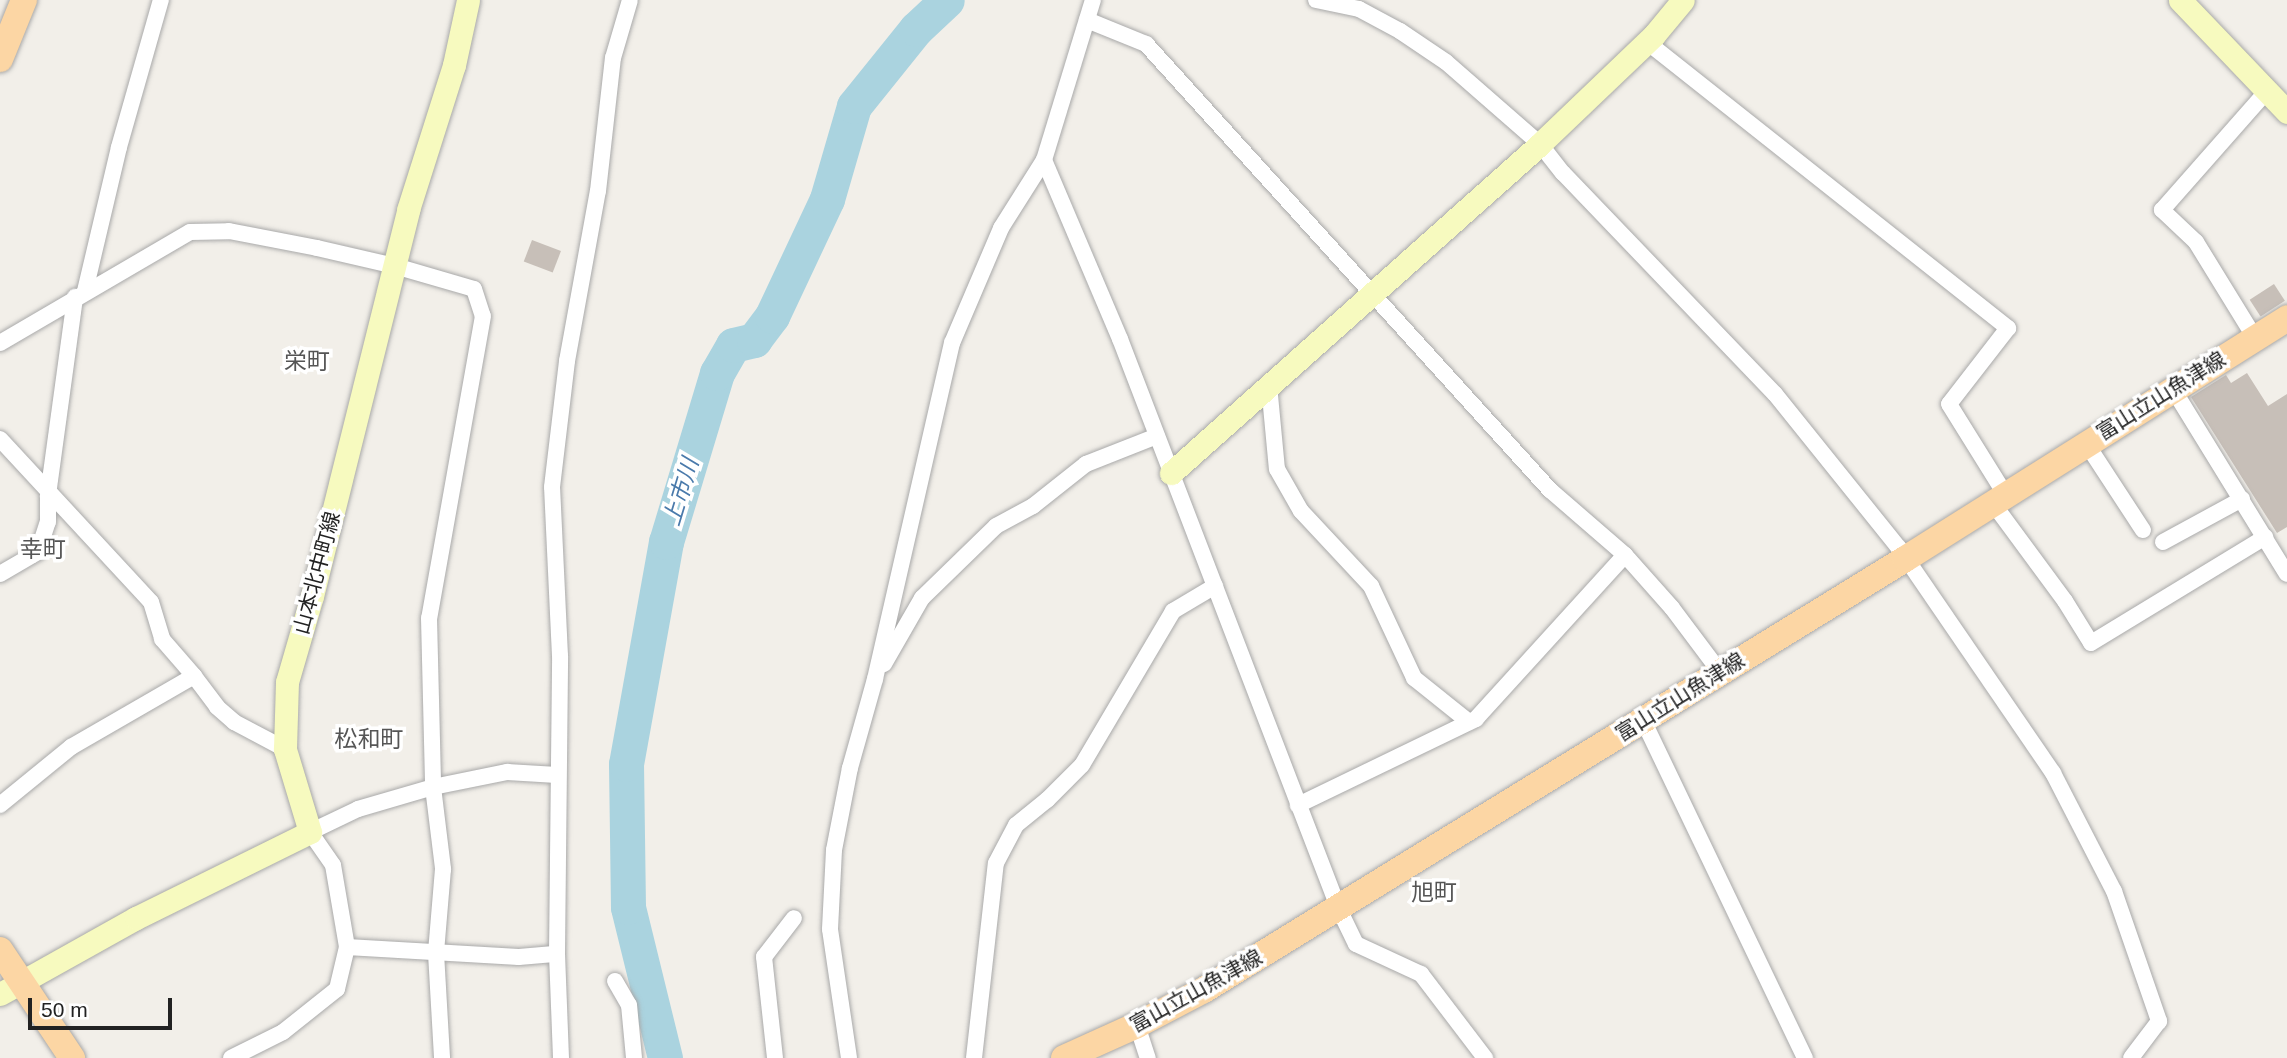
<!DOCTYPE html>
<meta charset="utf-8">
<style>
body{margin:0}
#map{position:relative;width:2287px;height:1058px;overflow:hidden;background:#f2efe9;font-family:Arial,"Noto Sans JP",sans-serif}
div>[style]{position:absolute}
.river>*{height:35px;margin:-17.5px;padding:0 17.5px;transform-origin:17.5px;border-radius:17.5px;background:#aad3df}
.building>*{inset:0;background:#c7bfb8;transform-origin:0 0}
.roads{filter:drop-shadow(0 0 2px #a9a9a9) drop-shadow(0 0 2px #a9a9a9)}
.street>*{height:16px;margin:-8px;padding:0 8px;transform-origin:8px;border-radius:8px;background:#fff}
.secondary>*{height:23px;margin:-11.5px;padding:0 11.5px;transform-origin:11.5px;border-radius:11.5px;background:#f7fabf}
.primary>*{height:26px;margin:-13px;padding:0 13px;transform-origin:13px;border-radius:13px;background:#fcd6a4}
span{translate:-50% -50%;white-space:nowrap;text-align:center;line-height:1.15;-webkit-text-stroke:7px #fff;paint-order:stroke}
.street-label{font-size:21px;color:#222}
.neighbourhood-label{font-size:23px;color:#555}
.water-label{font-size:23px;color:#4a7aab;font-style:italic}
.scale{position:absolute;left:28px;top:998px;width:144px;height:32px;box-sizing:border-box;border:4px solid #222;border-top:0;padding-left:9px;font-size:21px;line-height:24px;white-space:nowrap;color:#222;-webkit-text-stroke:5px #fff;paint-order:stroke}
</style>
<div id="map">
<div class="river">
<i style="left:665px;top:1058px;width:155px;rotate:-103.8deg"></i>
<i style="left:628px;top:907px;width:143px;rotate:-90.8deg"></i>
<i style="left:626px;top:764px;width:226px;rotate:-79.8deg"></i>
<i style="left:666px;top:542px;width:177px;rotate:-73.2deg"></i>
<i style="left:717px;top:373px;width:32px;rotate:-60deg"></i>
<i style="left:733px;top:345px;width:22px;rotate:-13deg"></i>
<i style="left:754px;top:340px;width:30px;rotate:-53deg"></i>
<i style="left:772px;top:316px;width:129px;rotate:-64.8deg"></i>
<i style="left:827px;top:199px;width:97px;rotate:-73.8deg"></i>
<i style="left:854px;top:106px;width:99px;rotate:-51.2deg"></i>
<i style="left:916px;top:29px;width:42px;rotate:-43.1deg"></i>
</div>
<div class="building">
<i style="left:532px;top:240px;width:31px;height:23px;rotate:21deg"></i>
<i style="left:2274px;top:284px;width:20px;height:29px;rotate:57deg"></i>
<i style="clip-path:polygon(2247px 373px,2268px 406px,2287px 394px,2287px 527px,2277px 533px,2191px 397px,2226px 375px,2231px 383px)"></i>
</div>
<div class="roads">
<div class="street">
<i style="left:1316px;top:0;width:44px;rotate:11.8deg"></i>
<i style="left:1359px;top:9px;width:47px;rotate:28.2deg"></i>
<i style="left:1400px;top:31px;width:55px;rotate:34deg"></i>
<i style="left:1446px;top:62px;width:125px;rotate:41.1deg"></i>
<i style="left:1540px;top:144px;width:37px;rotate:52deg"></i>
<i style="left:1563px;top:173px;width:306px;rotate:46.2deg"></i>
<i style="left:1775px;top:394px;width:198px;rotate:51.2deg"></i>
<i style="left:1899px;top:548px;width:273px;rotate:55.6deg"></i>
<i style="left:2053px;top:773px;width:133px;rotate:62.7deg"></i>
<i style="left:2114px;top:891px;width:138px;rotate:70.9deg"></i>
<i style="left:2159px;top:1021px;width:46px;rotate:127.1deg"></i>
<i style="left:1087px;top:20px;width:64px;rotate:22.1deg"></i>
<i style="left:1146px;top:44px;width:602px;rotate:47.83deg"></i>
<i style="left:1550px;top:490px;width:99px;rotate:40.9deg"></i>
<i style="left:1625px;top:555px;width:222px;rotate:132.3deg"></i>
<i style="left:1476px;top:719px;width:198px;rotate:154.2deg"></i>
<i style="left:1647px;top:42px;width:461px;rotate:38.4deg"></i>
<i style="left:2008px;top:328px;width:96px;rotate:127.8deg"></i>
<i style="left:1949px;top:404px;width:106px;rotate:58.1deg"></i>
<i style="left:1044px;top:160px;width:194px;rotate:67deg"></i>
<i style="left:1120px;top:339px;width:608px;rotate:69deg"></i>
<i style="left:1338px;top:907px;width:41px;rotate:64.1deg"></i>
<i style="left:1356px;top:944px;width:72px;rotate:24.8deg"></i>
<i style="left:1421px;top:974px;width:106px;rotate:52.7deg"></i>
<i style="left:85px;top:291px;width:148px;rotate:-76.7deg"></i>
<i style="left:119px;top:147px;width:153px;rotate:-74.1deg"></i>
<i style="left:2255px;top:338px;width:113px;rotate:-121.6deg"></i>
<i style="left:2196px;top:242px;width:47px;rotate:-136.7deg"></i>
<i style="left:2162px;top:210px;width:159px;rotate:-48.6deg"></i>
<i style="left:0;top:343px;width:220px;rotate:-30.3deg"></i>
<i style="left:190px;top:232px;width:39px;rotate:-1deg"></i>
<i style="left:229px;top:231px;width:90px;rotate:10.9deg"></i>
<i style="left:317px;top:248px;width:80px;rotate:13deg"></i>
<i style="left:395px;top:266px;width:82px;rotate:16.2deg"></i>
<i style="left:474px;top:289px;width:28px;rotate:72deg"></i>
<i style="left:483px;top:316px;width:307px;rotate:100.1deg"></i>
<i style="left:429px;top:618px;width:169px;rotate:88.6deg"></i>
<i style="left:433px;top:787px;width:83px;rotate:83deg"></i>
<i style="left:443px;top:869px;width:84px;rotate:94.8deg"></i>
<i style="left:436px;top:953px;width:105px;rotate:86.7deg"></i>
<i style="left:1269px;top:385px;width:84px;rotate:84.6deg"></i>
<i style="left:1277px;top:469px;width:48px;rotate:60.3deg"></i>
<i style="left:1301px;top:511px;width:103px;rotate:47deg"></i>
<i style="left:1371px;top:586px;width:102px;rotate:64.9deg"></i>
<i style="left:1414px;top:678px;width:70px;rotate:38.7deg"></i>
<i style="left:2173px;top:389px;width:217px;rotate:58.4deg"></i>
<i style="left:0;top:439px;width:222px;rotate:47.2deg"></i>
<i style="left:151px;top:602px;width:39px;rotate:73deg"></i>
<i style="left:162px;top:639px;width:49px;rotate:49.1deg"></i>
<i style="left:2086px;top:443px;width:104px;rotate:56.8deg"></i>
<i style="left:1992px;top:502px;width:123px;rotate:53.6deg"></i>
<i style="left:2065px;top:601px;width:49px;rotate:58.2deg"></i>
<i style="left:2091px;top:643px;width:204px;rotate:-31.3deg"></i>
<i style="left:2163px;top:542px;width:90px;rotate:-28.6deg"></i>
<i style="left:1625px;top:555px;width:71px;rotate:48.4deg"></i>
<i style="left:1672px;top:608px;width:80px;rotate:53.1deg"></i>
<i style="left:0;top:574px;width:44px;rotate:-30.1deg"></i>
<i style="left:38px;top:552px;width:32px;rotate:-72deg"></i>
<i style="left:48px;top:522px;width:27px;rotate:-90deg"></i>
<i style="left:48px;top:495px;width:200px;rotate:-82.2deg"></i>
<i style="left:884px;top:664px;width:76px;rotate:-60.1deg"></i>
<i style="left:922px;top:598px;width:103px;rotate:-44.2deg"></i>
<i style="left:996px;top:526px;width:42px;rotate:-28.4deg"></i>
<i style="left:1033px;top:506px;width:68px;rotate:-38.4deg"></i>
<i style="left:1086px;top:464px;width:76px;rotate:-21.5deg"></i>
<i style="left:1643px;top:720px;width:375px;rotate:64.4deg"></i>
<i style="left:0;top:805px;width:92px;rotate:-39.2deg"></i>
<i style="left:71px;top:747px;width:142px;rotate:-30deg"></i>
<i style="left:194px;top:676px;width:39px;rotate:53deg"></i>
<i style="left:217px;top:707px;width:23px;rotate:41deg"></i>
<i style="left:234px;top:722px;width:58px;rotate:27.9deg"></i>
<i style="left:347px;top:947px;width:83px;rotate:-99.7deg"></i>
<i style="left:333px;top:865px;width:40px;rotate:-124.9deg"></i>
<i style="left:310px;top:832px;width:53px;rotate:-25.6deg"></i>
<i style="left:358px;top:809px;width:78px;rotate:-16.3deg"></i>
<i style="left:433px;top:787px;width:76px;rotate:-11.5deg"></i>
<i style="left:507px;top:772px;width:50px;rotate:3.4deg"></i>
<i style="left:615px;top:981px;width:28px;rotate:60deg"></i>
<i style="left:629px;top:1005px;width:53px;rotate:84.6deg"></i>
<i style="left:1137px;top:1025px;width:35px;rotate:72deg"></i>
<i style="left:231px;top:1058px;width:58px;rotate:-26.6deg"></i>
<i style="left:283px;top:1032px;width:69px;rotate:-38.5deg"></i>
<i style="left:337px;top:989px;width:43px;rotate:-76.6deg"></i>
<i style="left:347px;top:947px;width:172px;rotate:3.3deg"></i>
<i style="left:519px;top:957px;width:38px;rotate:-5deg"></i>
<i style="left:561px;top:1058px;width:104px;rotate:-92.2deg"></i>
<i style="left:557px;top:954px;width:298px;rotate:-89.4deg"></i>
<i style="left:560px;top:656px;width:169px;rotate:-92.7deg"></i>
<i style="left:552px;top:487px;width:127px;rotate:-83.2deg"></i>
<i style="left:567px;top:361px;width:173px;rotate:-79.7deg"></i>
<i style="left:598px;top:191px;width:134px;rotate:-83.6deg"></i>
<i style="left:613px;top:58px;width:60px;rotate:-73.7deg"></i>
<i style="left:775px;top:1058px;width:102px;rotate:-96.2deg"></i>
<i style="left:764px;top:957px;width:49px;rotate:-52.4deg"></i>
<i style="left:849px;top:1058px;width:130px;rotate:-98.4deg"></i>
<i style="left:830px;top:929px;width:79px;rotate:-87.1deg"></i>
<i style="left:834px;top:850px;width:84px;rotate:-79deg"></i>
<i style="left:850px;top:768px;width:92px;rotate:-74.3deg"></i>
<i style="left:875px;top:679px;width:345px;rotate:-77.1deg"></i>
<i style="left:952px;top:343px;width:125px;rotate:-66.9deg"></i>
<i style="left:1001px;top:228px;width:80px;rotate:-57.7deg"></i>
<i style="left:1044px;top:160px;width:167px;rotate:-73deg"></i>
<i style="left:974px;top:1058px;width:196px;rotate:-83.6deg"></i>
<i style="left:996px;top:863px;width:43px;rotate:-62.2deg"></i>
<i style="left:1016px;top:825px;width:40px;rotate:-39deg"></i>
<i style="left:1047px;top:800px;width:49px;rotate:-45deg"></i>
<i style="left:1082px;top:765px;width:179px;rotate:-59.4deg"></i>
<i style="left:1173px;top:611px;width:49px;rotate:-30.8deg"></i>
</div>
<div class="secondary">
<i style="left:2180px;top:0;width:155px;rotate:46.3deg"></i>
<i style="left:1171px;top:473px;width:494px;rotate:-41.7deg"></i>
<i style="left:1540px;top:144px;width:158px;rotate:-43.7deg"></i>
<i style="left:1654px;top:35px;width:45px;rotate:-50.4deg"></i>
<i style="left:0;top:994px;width:156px;rotate:-29.2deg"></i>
<i style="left:136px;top:918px;width:194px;rotate:-26.3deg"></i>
<i style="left:310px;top:832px;width:87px;rotate:-106.8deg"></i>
<i style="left:285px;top:749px;width:67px;rotate:-88.3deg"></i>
<i style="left:287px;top:682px;width:90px;rotate:-73.8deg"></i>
<i style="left:312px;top:596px;width:398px;rotate:-76deg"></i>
<i style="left:408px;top:210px;width:152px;rotate:-72.4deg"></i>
<i style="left:454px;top:65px;width:66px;rotate:-77.8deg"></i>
</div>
<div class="primary">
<i style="left:0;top:59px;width:64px;rotate:-67.9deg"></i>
<i style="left:0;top:950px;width:130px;rotate:56.3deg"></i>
<i style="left:1064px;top:1058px;width:80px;rotate:-24.3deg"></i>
<i style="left:1137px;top:1025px;width:76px;rotate:-27.6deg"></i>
<i style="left:1204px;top:990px;width:823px;rotate:-31.58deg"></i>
<i style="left:1905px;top:559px;width:452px;rotate:-32.2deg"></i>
</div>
</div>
<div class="street-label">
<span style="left:2161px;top:396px;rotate:-32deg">富山立山魚津線</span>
<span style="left:317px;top:573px;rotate:-75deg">山本北中町線</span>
<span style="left:1680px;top:697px;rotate:-32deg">富山立山魚津線</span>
<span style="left:1196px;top:991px;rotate:-29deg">富山立山魚津線</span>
</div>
<div class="neighbourhood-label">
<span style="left:307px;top:361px">栄町</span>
<span style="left:43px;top:549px">幸町</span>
<span style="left:369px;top:739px">松和町</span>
<span style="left:1434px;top:892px">旭町</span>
</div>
<div class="water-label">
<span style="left:681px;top:492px;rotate:-73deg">上市川</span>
</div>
<div class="scale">50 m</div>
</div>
